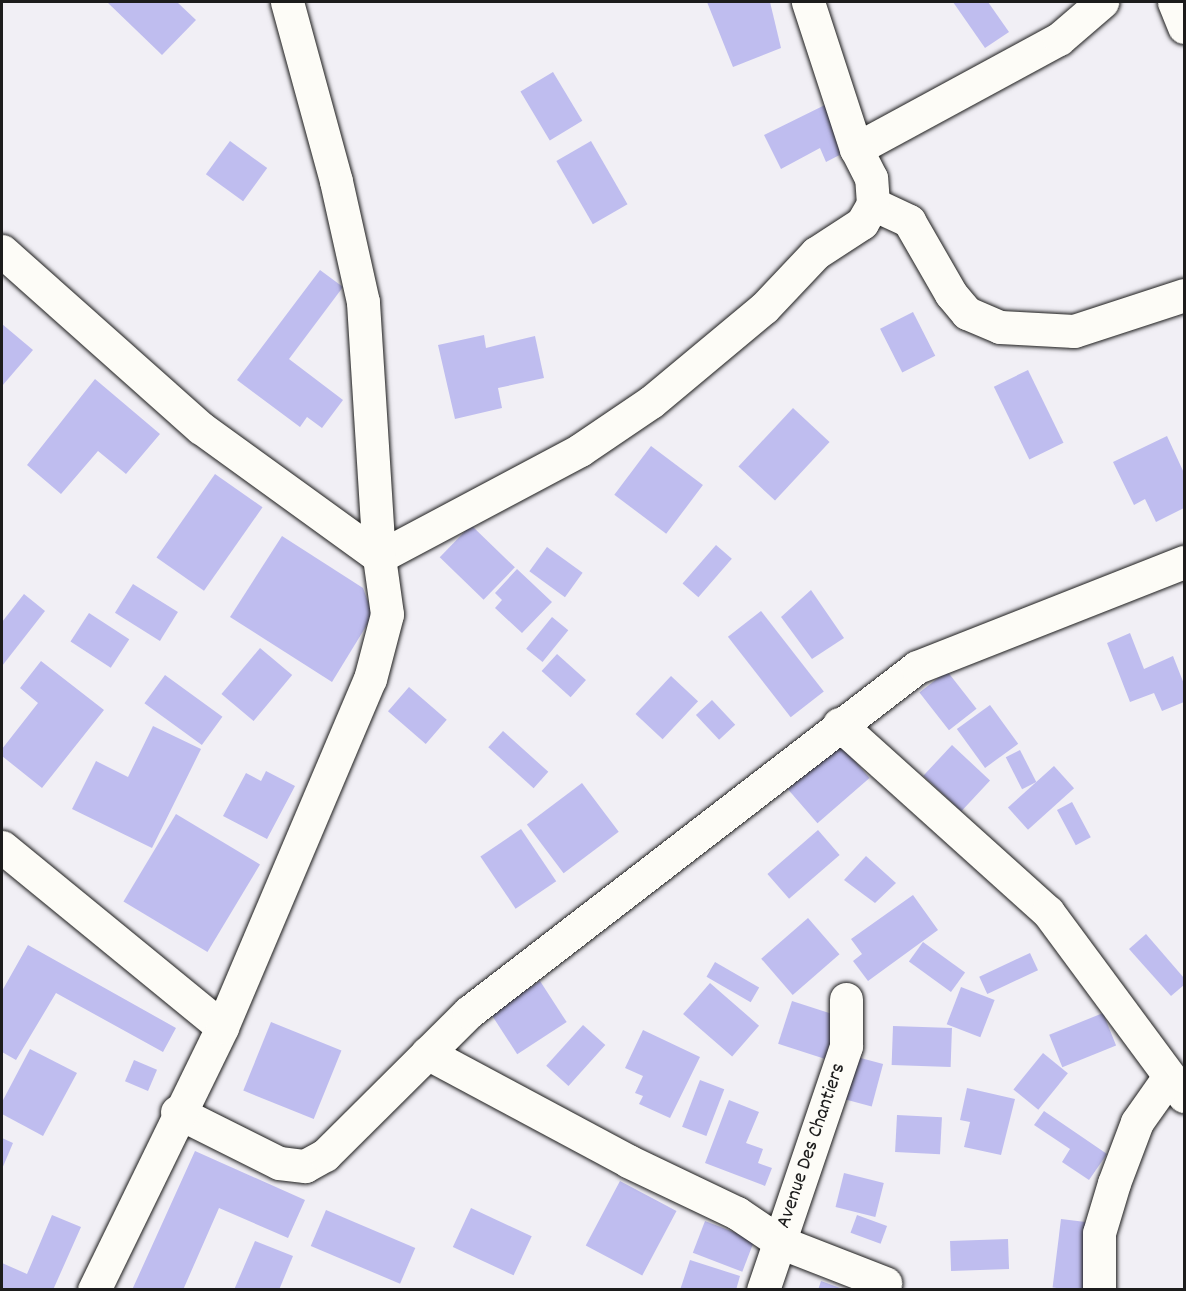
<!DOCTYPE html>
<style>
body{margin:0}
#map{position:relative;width:1186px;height:1291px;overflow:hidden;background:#f1eff5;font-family:Dekko,sans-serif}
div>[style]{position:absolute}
.building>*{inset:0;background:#bfbdef;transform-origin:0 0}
.roads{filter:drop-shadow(0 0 2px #1c1c1c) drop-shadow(0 0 2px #1c1c1c)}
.minor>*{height:33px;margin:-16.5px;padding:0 16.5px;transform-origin:16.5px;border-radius:16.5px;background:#fdfcf7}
span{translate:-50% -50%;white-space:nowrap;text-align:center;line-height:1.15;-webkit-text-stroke:4.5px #fdfcf7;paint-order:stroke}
.street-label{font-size:21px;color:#1c1c1c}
.frame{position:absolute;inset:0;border:3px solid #1c1c1c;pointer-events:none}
</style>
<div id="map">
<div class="building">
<i style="clip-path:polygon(107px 2px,177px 2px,196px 20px,162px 55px)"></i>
<i style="clip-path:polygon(707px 2px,770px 2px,781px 48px,733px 67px)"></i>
<i style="clip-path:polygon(953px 2px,988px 2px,1009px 32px,985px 48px)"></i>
<i style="left:553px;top:72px;width:57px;height:38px;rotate:59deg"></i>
<i style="clip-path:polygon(833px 101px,855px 147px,826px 162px,820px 148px,781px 169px,764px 135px)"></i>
<i style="left:230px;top:141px;width:46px;height:41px;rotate:36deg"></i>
<i style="left:591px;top:141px;width:73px;height:40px;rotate:60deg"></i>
<i style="clip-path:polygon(320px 270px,343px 287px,289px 359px,343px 400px,322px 428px,307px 417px,300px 427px,237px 380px)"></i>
<i style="left:913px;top:312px;width:49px;height:37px;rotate:63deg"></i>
<i style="clip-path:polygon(2px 324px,33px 350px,2px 386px)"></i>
<i style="clip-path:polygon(484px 335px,486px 348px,535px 336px,544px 378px,498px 388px,502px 408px,455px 419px,438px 345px)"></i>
<i style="left:1028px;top:370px;width:81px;height:38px;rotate:64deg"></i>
<i style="clip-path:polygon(95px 379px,160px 434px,126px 474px,98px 451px,61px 494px,27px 465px)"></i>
<i style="left:793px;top:408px;width:50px;height:80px;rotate:43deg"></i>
<i style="clip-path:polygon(1167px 436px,1184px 473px,1184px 508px,1156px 522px,1145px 499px,1134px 505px,1113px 462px)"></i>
<i style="left:651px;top:446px;width:65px;height:61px;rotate:37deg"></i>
<i style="left:215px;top:474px;width:58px;height:102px;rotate:35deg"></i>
<i style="left:471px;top:525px;width:61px;height:45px;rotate:44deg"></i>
<i style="clip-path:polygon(282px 536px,363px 588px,373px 615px,332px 682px,230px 617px)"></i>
<i style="left:716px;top:545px;width:21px;height:51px;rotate:41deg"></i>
<i style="left:547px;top:547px;width:44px;height:30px;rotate:36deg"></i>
<i style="clip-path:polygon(517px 569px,552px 602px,522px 633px,495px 608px,502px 600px,495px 593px)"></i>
<i style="left:133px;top:584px;width:53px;height:34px;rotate:32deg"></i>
<i style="clip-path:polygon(811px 590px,844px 638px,812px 659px,781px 617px)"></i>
<i style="clip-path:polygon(24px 594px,45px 611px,2px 666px,2px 622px)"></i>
<i style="left:761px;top:611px;width:102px;height:42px;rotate:52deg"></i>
<i style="left:89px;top:613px;width:48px;height:34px;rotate:33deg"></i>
<i style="left:552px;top:617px;width:21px;height:41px;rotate:39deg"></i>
<i style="clip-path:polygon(1130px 633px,1144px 669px,1173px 656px,1184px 684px,1184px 702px,1162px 711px,1154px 693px,1130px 702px,1107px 643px)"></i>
<i style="left:260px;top:648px;width:42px;height:60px;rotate:40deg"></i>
<i style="left:557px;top:654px;width:39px;height:23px;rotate:42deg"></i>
<i style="clip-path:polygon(41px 661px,104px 710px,42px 788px,2px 756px,2px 749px,38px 703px,20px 688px)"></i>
<i style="left:947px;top:671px;width:48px;height:35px;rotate:52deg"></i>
<i style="left:165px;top:675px;width:71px;height:35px;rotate:36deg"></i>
<i style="left:671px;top:676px;width:37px;height:52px;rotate:43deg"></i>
<i style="left:409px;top:687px;width:50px;height:32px;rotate:41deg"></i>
<i style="left:712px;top:700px;width:34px;height:22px;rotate:47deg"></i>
<i style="left:990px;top:705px;width:48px;height:41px;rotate:54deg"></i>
<i style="clip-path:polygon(153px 726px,201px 749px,152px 848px,72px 809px,96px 761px,128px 777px)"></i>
<i style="left:503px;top:731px;width:61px;height:22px;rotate:42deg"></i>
<i style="left:840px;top:744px;width:45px;height:69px;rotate:49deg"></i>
<i style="left:952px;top:745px;width:52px;height:42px;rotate:43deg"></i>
<i style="left:1020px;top:750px;width:36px;height:16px;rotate:63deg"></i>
<i style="left:1054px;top:766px;width:30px;height:62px;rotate:48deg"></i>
<i style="clip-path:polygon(266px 771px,295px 786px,267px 839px,223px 816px,246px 773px,261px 781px)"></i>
<i style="left:582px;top:783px;width:61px;height:69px;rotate:53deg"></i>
<i style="left:1072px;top:802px;width:40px;height:17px;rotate:62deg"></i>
<i style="left:176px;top:814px;width:98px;height:102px;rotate:31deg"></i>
<i style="left:521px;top:829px;width:63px;height:49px;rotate:56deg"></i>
<i style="left:818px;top:830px;width:33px;height:67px;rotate:49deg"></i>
<i style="clip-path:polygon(866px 856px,896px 883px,875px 903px,844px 880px)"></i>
<i style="clip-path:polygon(913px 895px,938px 930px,868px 981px,853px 961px,862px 954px,851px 939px)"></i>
<i style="left:808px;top:918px;width:48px;height:62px;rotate:49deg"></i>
<i style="clip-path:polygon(1146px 934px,1184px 978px,1184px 985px,1171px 996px,1129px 949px)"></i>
<i style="left:923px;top:942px;width:52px;height:24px;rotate:36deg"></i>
<i style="clip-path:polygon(28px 945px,176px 1028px,163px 1052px,56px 993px,16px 1060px,2px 1052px,2px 991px)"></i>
<i style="left:1030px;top:953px;width:19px;height:56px;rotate:65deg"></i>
<i style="left:715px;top:962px;width:51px;height:17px;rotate:30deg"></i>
<i style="left:540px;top:981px;width:49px;height:59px;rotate:57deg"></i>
<i style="left:710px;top:983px;width:65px;height:41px;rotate:41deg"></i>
<i style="left:961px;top:987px;width:36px;height:40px;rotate:21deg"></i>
<i style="left:792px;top:1001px;width:52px;height:45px;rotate:18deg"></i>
<i style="left:1103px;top:1013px;width:35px;height:58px;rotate:68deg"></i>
<i style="left:271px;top:1022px;width:76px;height:74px;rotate:22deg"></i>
<i style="left:583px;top:1025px;width:30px;height:55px;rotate:42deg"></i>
<i style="left:893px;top:1026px;width:59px;height:39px;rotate:2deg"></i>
<i style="clip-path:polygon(643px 1030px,700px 1057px,670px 1118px,639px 1104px,643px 1096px,635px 1093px,643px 1076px,625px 1068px)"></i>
<i style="clip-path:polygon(30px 1049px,77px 1073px,43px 1136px,2px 1114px,2px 1102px)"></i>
<i style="left:1043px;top:1053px;width:32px;height:47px;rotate:39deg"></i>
<i style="left:857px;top:1057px;width:27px;height:44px;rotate:15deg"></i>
<i style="left:134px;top:1060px;width:25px;height:23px;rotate:23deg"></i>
<i style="left:700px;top:1080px;width:26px;height:50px;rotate:21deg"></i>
<i style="clip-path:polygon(967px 1088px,1015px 1099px,1001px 1155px,964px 1147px,970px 1122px,960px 1120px)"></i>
<i style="clip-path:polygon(729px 1100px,759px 1112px,746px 1143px,763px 1149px,758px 1163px,772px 1168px,765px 1186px,705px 1163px)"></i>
<i style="clip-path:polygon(1044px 1111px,1107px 1154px,1089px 1180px,1062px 1162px,1070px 1149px,1034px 1125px)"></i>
<i style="left:897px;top:1115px;width:45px;height:37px;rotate:3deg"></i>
<i style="clip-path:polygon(2px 1138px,13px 1143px,2px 1169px)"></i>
<i style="clip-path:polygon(195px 1151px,305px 1200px,288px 1238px,219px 1208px,183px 1290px,132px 1290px)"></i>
<i style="left:844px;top:1173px;width:41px;height:35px;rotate:14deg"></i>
<i style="left:620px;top:1181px;width:64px;height:73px;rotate:28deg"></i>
<i style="left:471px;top:1208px;width:67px;height:43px;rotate:25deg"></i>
<i style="left:326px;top:1210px;width:97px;height:39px;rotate:23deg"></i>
<i style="clip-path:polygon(52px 1215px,81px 1227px,53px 1290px,2px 1290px,2px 1263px,27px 1274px)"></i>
<i style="left:857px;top:1215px;width:32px;height:19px;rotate:20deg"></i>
<i style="left:1061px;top:1219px;width:31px;height:69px;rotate:7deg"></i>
<i style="left:705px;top:1221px;width:53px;height:34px;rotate:21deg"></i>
<i style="left:1008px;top:1239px;width:30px;height:58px;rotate:88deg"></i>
<i style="clip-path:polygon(255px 1241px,293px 1256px,279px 1290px,234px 1290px)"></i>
<i style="clip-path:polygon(690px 1260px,740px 1276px,736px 1290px,680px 1290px)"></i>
<i style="clip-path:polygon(821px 1281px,843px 1289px,842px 1290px,818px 1290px)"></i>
</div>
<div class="roads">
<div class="minor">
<i style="left:1174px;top:2px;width:27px;rotate:68deg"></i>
<i style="left:856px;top:149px;width:231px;rotate:-28.5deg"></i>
<i style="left:1059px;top:39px;width:57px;rotate:-40.7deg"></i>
<i style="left:873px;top:204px;width:40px;rotate:25deg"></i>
<i style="left:909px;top:221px;width:84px;rotate:60.1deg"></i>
<i style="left:951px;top:294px;width:25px;rotate:50deg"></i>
<i style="left:967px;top:313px;width:36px;rotate:23deg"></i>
<i style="left:1000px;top:327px;width:74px;rotate:3.1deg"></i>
<i style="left:1074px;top:331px;width:116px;rotate:-18.1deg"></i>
<i style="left:2px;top:251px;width:266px;rotate:41.7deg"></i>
<i style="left:201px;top:428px;width:220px;rotate:35.9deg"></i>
<i style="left:379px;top:557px;width:228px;rotate:-28deg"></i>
<i style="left:580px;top:450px;width:86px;rotate:-34.1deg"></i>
<i style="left:651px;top:402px;width:147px;rotate:-39.8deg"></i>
<i style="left:764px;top:308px;width:76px;rotate:-46.6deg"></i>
<i style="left:816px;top:253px;width:55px;rotate:-33.1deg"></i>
<i style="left:862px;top:223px;width:22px;rotate:-60deg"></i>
<i style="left:873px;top:204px;width:26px;rotate:-94deg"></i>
<i style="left:871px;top:178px;width:33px;rotate:-117deg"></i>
<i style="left:856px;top:149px;width:155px;rotate:-108.1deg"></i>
<i style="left:839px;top:724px;width:281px;rotate:42deg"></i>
<i style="left:1048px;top:912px;width:229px;rotate:53.5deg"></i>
<i style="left:2px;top:847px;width:284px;rotate:39.3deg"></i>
<i style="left:427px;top:1053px;width:228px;rotate:28.2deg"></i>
<i style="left:628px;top:1161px;width:121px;rotate:25.5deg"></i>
<i style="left:737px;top:1213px;width:52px;rotate:34deg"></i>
<i style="left:780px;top:1242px;width:113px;rotate:21.3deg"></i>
<i style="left:177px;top:1112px;width:114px;rotate:26.6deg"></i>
<i style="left:279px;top:1163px;width:26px;rotate:7deg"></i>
<i style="left:305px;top:1166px;width:23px;rotate:-29deg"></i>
<i style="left:325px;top:1155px;width:203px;rotate:-44.8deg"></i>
<i style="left:469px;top:1012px;width:565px;rotate:-37.6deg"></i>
<i style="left:917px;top:667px;width:287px;rotate:-21.5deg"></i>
<i style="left:94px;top:1290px;width:292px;rotate:-64deg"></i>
<i style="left:222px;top:1027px;width:378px;rotate:-67deg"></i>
<i style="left:370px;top:679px;width:67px;rotate:-75.3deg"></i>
<i style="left:387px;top:614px;width:58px;rotate:-98deg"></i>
<i style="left:379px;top:557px;width:256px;rotate:-93.6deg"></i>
<i style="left:363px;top:302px;width:124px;rotate:-102.6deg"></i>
<i style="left:336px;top:181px;width:186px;rotate:-105.3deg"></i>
<i style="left:763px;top:1290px;width:258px;rotate:-71.2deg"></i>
<i style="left:846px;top:1046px;width:47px;rotate:-90deg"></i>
<i style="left:1099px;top:1290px;width:57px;rotate:-90deg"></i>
<i style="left:1099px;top:1233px;width:52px;rotate:-73.3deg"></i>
<i style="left:1114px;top:1183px;width:65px;rotate:-69.3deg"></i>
<i style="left:1137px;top:1122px;width:54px;rotate:-54.8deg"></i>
</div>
</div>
<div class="street-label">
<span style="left:812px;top:1146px;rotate:-71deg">Avenue Des Chantiers</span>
</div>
<div class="frame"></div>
</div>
